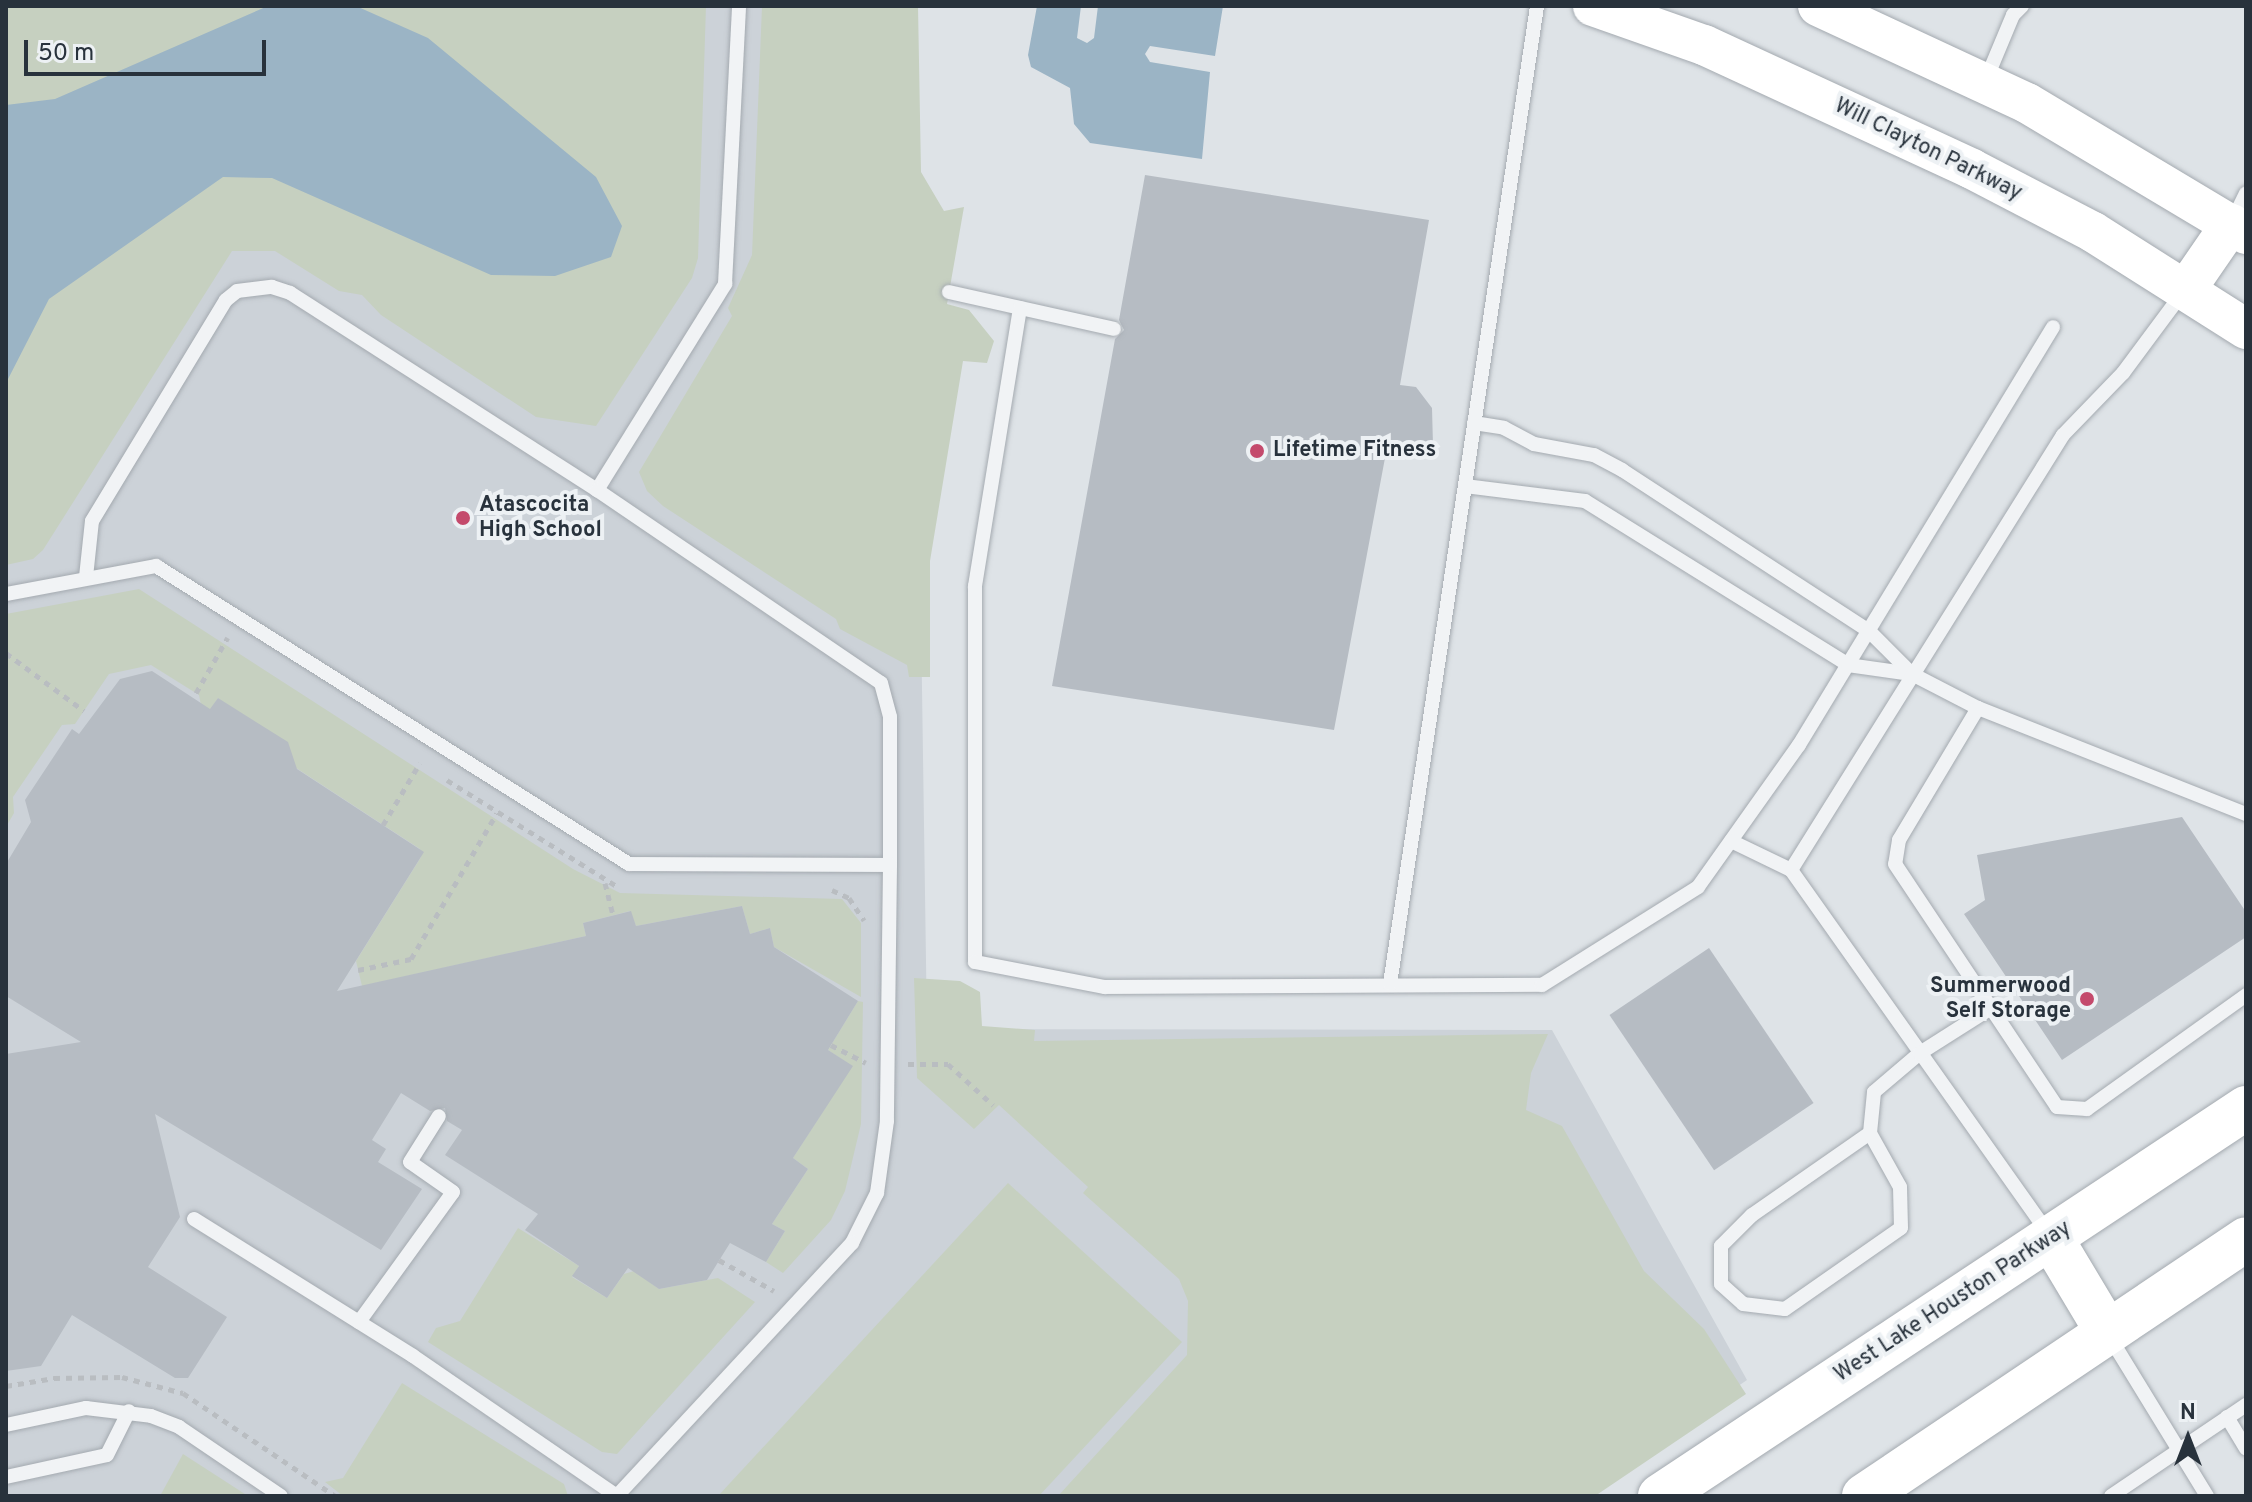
<!DOCTYPE html>
<style>
body{margin:0}
#map{position:relative;width:2252px;height:1502px;overflow:hidden;background:#dee3e7;font-family:Overpass,sans-serif}
div>[style]{position:absolute}
.built>*{inset:0;background:#ccd2d8}
.green>*{inset:0;background:#c6d0c0}
.water>*{inset:0;background:#9bb4c5}
.building>*{inset:0;background:#b6bcc3;transform-origin:0 0}
.path>*{height:5px;margin-top:-2.5px;transform-origin:0;background:repeating-linear-gradient(90deg,#b9bdc1 0 6px,transparent 0 12px)}
.roads{filter:drop-shadow(0 0 2px #a4aab0) drop-shadow(0 0 2px #a4aab0)}
.service>*{height:14px;margin:-7px;padding:0 7px;transform-origin:7px;border-radius:7px;background:#f1f3f5}
.secondary>*{height:40px;margin:-20px;padding:0 20px;transform-origin:20px;border-radius:20px;background:#fff}
.primary>*{height:44px;margin:-22px;padding:0 22px;transform-origin:22px;border-radius:22px;background:#fff}
.dots>*{width:22px;height:22px;translate:-50% -50%;box-sizing:border-box;border:4px solid #edf1f4;border-radius:50%}
span{translate:-50% -50%;white-space:nowrap;text-align:center;line-height:1.15;-webkit-text-stroke:8px #edf1f4;paint-order:stroke}
.street-label{font-size:22px;color:#28323c}
.poi-label{font-size:22px;color:#28323c;font-weight:700}
.left{translate:0 -50%;text-align:left}
.right{translate:-100% -50%;text-align:right}
.frame{position:absolute;inset:0;border:8px solid #28323c;pointer-events:none}
.north{position:absolute;left:2148px;top:1398px;width:80px;height:80px;-webkit-text-stroke:6px #edf1f4;paint-order:stroke;rotate:0deg;font-size:22px;font-weight:700;line-height:32px;text-align:center;color:#28323c}
.north::after{content:'';display:block;margin:auto;width:28px;height:36px;background:#28323c;clip-path:polygon(50% 0,100% 100%,50% 72%,0 100%)}
.scale{position:absolute;left:24px;top:40px;width:242px;height:36px;box-sizing:border-box;border:4px solid #28323c;border-top:0;padding-left:10px;font-size:24px;line-height:28px;white-space:nowrap;color:#28323c;-webkit-text-stroke:6px #edf1f4;paint-order:stroke}
</style>
<div id="map">
<div class="built">
<i style="clip-path:polygon(6px 6px,912px 6px,927px 1029px,1552px 1030px,1747px 1380px,1577px 1496px,6px 1496px)"></i>
</div>
<div class="green">
<i style="clip-path:polygon(6px 6px,706px 6px,698px 258px,692px 278px,596px 426px,536px 417px,381px 315px,362px 295px,339px 291px,275px 251px,232px 251px,43px 550px,33px 559px,6px 565px)"></i>
<i style="clip-path:polygon(762px 6px,918px 6px,921px 172px,944px 211px,964px 207px,947px 304px,969px 310px,994px 341px,987px 363px,963px 361px,930px 561px,930px 677px,909px 677px,907px 665px,840px 629px,836px 619px,663px 506px,647px 491px,639px 472px,732px 316px,728px 308px,752px 255px)"></i>
<i style="clip-path:polygon(139px 589px,573px 869px,620px 893px,842px 899px,861px 923px,861px 997px,774px 947px,770px 928px,750px 934px,742px 906px,636px 926px,630px 911px,583px 923px,586px 936px,362px 986px,356px 961px,421px 857px,420px 849px,287px 762px,218px 698px,204px 720px,199px 695px,151px 665px,109px 674px,75px 724px,62px 725px,13px 797px,14px 813px,6px 827px,6px 614px)"></i>
<i style="clip-path:polygon(914px 978px,960px 981px,980px 992px,982px 1026px,1035px 1030px,1034px 1041px,1548px 1034px,1531px 1073px,1526px 1110px,1562px 1126px,1644px 1271px,1704px 1329px,1746px 1394px,1595px 1496px,1058px 1496px,1187px 1355px,1188px 1301px,1179px 1279px,1083px 1193px,1088px 1187px,999px 1105px,974px 1129px,917px 1078px)"></i>
<i style="clip-path:polygon(858px 1001px,863px 1002px,861px 1124px,845px 1191px,831px 1220px,783px 1273px,766px 1262px,785px 1231px,772px 1224px,808px 1169px,793px 1158px,852px 1066px,828px 1050px)"></i>
<i style="clip-path:polygon(1008px 1183px,1182px 1342px,1039px 1496px,718px 1496px)"></i>
<i style="clip-path:polygon(518px 1228px,579px 1266px,572px 1277px,607px 1298px,624px 1274px,634px 1271px,659px 1289px,718px 1278px,755px 1302px,617px 1454px,602px 1452px,428px 1342px,436px 1328px,460px 1321px)"></i>
<i style="clip-path:polygon(402px 1383px,564px 1484px,568px 1496px,343px 1496px,325px 1482px,343px 1478px)"></i>
<i style="clip-path:polygon(183px 1454px,248px 1496px,160px 1496px)"></i>
</div>
<div class="water">
<i style="clip-path:polygon(268px 6px,356px 6px,428px 38px,596px 177px,622px 226px,611px 257px,555px 276px,491px 275px,272px 178px,223px 177px,49px 299px,6px 383px,6px 105px,55px 99px)"></i>
<i style="clip-path:polygon(1037px 6px,1081px 6px,1077px 38px,1087px 43px,1094px 38px,1098px 6px,1223px 6px,1215px 56px,1150px 46px,1145px 54px,1150px 62px,1210px 72px,1202px 159px,1090px 143px,1074px 124px,1070px 88px,1031px 67px,1028px 55px)"></i>
</div>
<div class="building">
<i style="clip-path:polygon(1145px 175px,1429px 220px,1400px 385px,1416px 387px,1432px 408px,1433px 445px,1402px 459px,1385px 458px,1334px 730px,1052px 686px,1115px 339px,1124px 330px,1119px 320px)"></i>
<i style="clip-path:polygon(152px 671px,210px 709px,218px 698px,288px 742px,297px 769px,424px 852px,337px 991px,586px 936px,583px 923px,631px 911px,636px 926px,742px 906px,750px 934px,770px 928px,774px 947px,858px 1001px,828px 1050px,853px 1066px,793px 1158px,808px 1169px,772px 1224px,785px 1231px,766px 1262px,730px 1243px,707px 1280px,659px 1289px,628px 1268px,607px 1298px,572px 1276px,579px 1266px,525px 1230px,538px 1214px,445px 1155px,462px 1130px,447px 1121px,445px 1108px,430px 1111px,401px 1093px,372px 1140px,386px 1149px,378px 1162px,422px 1189px,381px 1250px,155px 1114px,180px 1217px,148px 1267px,227px 1317px,188px 1378px,175px 1378px,72px 1315px,41px 1366px,6px 1371px,6px 1054px,81px 1042px,6px 996px,6px 864px,31px 822px,25px 800px,72px 729px,79px 734px,120px 679px)"></i>
<i style="clip-path:polygon(2182px 817px,2246px 912px,2246px 937px,2062px 1060px,1964px 914px,1985px 900px,1977px 855px)"></i>
<i style="left:1709px;top:948px;width:187px;height:120px;rotate:56deg"></i>
</div>
<div class="path">
<i style="left:6px;top:653px;width:97px;rotate:36.6deg"></i>
<i style="left:196px;top:693px;width:64px;rotate:-60.3deg"></i>
<i style="left:447px;top:780px;width:202px;rotate:32deg"></i>
<i style="left:383px;top:825px;width:72px;rotate:-59.2deg"></i>
<i style="left:605px;top:883px;width:33px;rotate:76deg"></i>
<i style="left:832px;top:890px;width:19px;rotate:25deg"></i>
<i style="left:849px;top:898px;width:27px;rotate:56deg"></i>
<i style="left:358px;top:970px;width:54px;rotate:-11.7deg"></i>
<i style="left:411px;top:959px;width:169px;rotate:-59.5deg"></i>
<i style="left:831px;top:1045px;width:39px;rotate:27deg"></i>
<i style="left:908px;top:1064px;width:40px"></i>
<i style="left:948px;top:1064px;width:61px;rotate:42.3deg"></i>
<i style="left:719px;top:1260px;width:63px;rotate:29.4deg"></i>
<i style="left:6px;top:1386px;width:49px;rotate:-9.5deg"></i>
<i style="left:54px;top:1378px;width:68px;rotate:-0.8deg"></i>
<i style="left:122px;top:1377px;width:63px;rotate:14.7deg"></i>
<i style="left:183px;top:1393px;width:184px;rotate:34.1deg"></i>
</div>
<div class="roads">
<div class="service">
<i style="left:1985px;top:82px;width:73px;rotate:-67.3deg"></i>
<i style="left:2013px;top:15px;width:13px;rotate:-45deg"></i>
<i style="left:2231px;top:224px;width:34px;rotate:-64deg"></i>
<i style="left:949px;top:292px;width:169px;rotate:12.6deg"></i>
<i style="left:1020px;top:308px;width:282px;rotate:99.2deg"></i>
<i style="left:975px;top:586px;width:376px;rotate:90deg"></i>
<i style="left:975px;top:962px;width:132px;rotate:10.9deg"></i>
<i style="left:1105px;top:987px;width:437px;rotate:-0.3deg"></i>
<i style="left:1542px;top:985px;width:184px;rotate:-32.1deg"></i>
<i style="left:1698px;top:887px;width:174px;rotate:-54.6deg"></i>
<i style="left:1799px;top:745px;width:489px;rotate:-58.7deg"></i>
<i style="left:1474px;top:423px;width:30px;rotate:9deg"></i>
<i style="left:1504px;top:428px;width:34px;rotate:28deg"></i>
<i style="left:1534px;top:444px;width:61px;rotate:10.4deg"></i>
<i style="left:1594px;top:455px;width:32px;rotate:28deg"></i>
<i style="left:1622px;top:470px;width:295px;rotate:33.1deg"></i>
<i style="left:1869px;top:631px;width:61px;rotate:45deg"></i>
<i style="left:1912px;top:674px;width:74px;rotate:27.3deg"></i>
<i style="left:1978px;top:708px;width:288px;rotate:21.6deg"></i>
<i style="left:1465px;top:486px;width:121px;rotate:7.1deg"></i>
<i style="left:1585px;top:501px;width:310px;rotate:31.9deg"></i>
<i style="left:1848px;top:665px;width:64px;rotate:8.1deg"></i>
<i style="left:597px;top:490px;width:243px;rotate:-58.1deg"></i>
<i style="left:725px;top:284px;width:278px;rotate:-87.1deg"></i>
<i style="left:86px;top:577px;width:56px;rotate:-83.9deg"></i>
<i style="left:92px;top:521px;width:258px;rotate:-58.8deg"></i>
<i style="left:226px;top:300px;width:14px;rotate:-39deg"></i>
<i style="left:237px;top:291px;width:35px;rotate:-7deg"></i>
<i style="left:272px;top:287px;width:19px;rotate:18deg"></i>
<i style="left:290px;top:293px;width:365px;rotate:32.7deg"></i>
<i style="left:597px;top:490px;width:343px;rotate:34.2deg"></i>
<i style="left:881px;top:683px;width:35px;rotate:75deg"></i>
<i style="left:890px;top:717px;width:148px;rotate:90deg"></i>
<i style="left:890px;top:865px;width:256px;rotate:90.7deg"></i>
<i style="left:887px;top:1121px;width:73px;rotate:97.9deg"></i>
<i style="left:877px;top:1193px;width:56px;rotate:116.6deg"></i>
<i style="left:852px;top:1243px;width:345px;rotate:132.9deg"></i>
<i style="left:6px;top:594px;width:153px;rotate:-10.6deg"></i>
<i style="left:156px;top:566px;width:559px;rotate:32.21deg"></i>
<i style="left:629px;top:864px;width:261px;rotate:0.2deg"></i>
<i style="left:1978px;top:708px;width:154px;rotate:120.9deg"></i>
<i style="left:1899px;top:840px;width:24px;rotate:99deg"></i>
<i style="left:1895px;top:864px;width:292px;rotate:56.3deg"></i>
<i style="left:2057px;top:1107px;width:30px;rotate:4deg"></i>
<i style="left:2087px;top:1109px;width:196px;rotate:-35.6deg"></i>
<i style="left:1731px;top:841px;width:67px;rotate:25.8deg"></i>
<i style="left:1791px;top:870px;width:445px;rotate:54.7deg"></i>
<i style="left:1791px;top:870px;width:513px;rotate:-57.98deg"></i>
<i style="left:2063px;top:435px;width:86px;rotate:-45.9deg"></i>
<i style="left:2123px;top:373px;width:102px;rotate:-53.4deg"></i>
<i style="left:1390px;top:984px;width:989px;rotate:-81.45deg"></i>
<i style="left:1870px;top:1133px;width:144px;rotate:145.2deg"></i>
<i style="left:1752px;top:1215px;width:44px;rotate:135deg"></i>
<i style="left:1721px;top:1246px;width:38px;rotate:90deg"></i>
<i style="left:1721px;top:1284px;width:30px;rotate:42deg"></i>
<i style="left:1743px;top:1304px;width:42px;rotate:6.8deg"></i>
<i style="left:1785px;top:1309px;width:141px;rotate:-34.9deg"></i>
<i style="left:1901px;top:1228px;width:41px;rotate:-91.4deg"></i>
<i style="left:1900px;top:1187px;width:62px;rotate:-119.1deg"></i>
<i style="left:1870px;top:1133px;width:41px;rotate:-84.4deg"></i>
<i style="left:1874px;top:1092px;width:60px;rotate:-40.3deg"></i>
<i style="left:1920px;top:1053px;width:84px;rotate:-32.4deg"></i>
<i style="left:194px;top:1219px;width:258px;rotate:32deg"></i>
<i style="left:413px;top:1356px;width:247px;rotate:34.5deg"></i>
<i style="left:359px;top:1322px;width:160px;rotate:-54.1deg"></i>
<i style="left:453px;top:1192px;width:52px;rotate:-145.1deg"></i>
<i style="left:410px;top:1162px;width:54px;rotate:-57.8deg"></i>
<i style="left:2109px;top:1336px;width:188px;rotate:58.5deg"></i>
<i style="left:2227px;top:1417px;width:37px;rotate:59deg"></i>
<i style="left:6px;top:1425px;width:82px;rotate:-12deg"></i>
<i style="left:86px;top:1408px;width:65px;rotate:7deg"></i>
<i style="left:151px;top:1416px;width:30px;rotate:21deg"></i>
<i style="left:179px;top:1427px;width:123px;rotate:34.1deg"></i>
<i style="left:6px;top:1477px;width:103px;rotate:-12.3deg"></i>
<i style="left:107px;top:1455px;width:49px;rotate:-63.4deg"></i>
<i style="left:2111px;top:1496px;width:163px;rotate:-34deg"></i>
</div>
<div class="secondary">
<i style="left:1593px;top:6px;width:118px;rotate:19.4deg"></i>
<i style="left:1704px;top:45px;width:295px;rotate:24.8deg"></i>
<i style="left:1972px;top:169px;width:136px;rotate:27.5deg"></i>
<i style="left:2093px;top:232px;width:181px;rotate:32.4deg"></i>
<i style="left:1818px;top:6px;width:230px;rotate:24.9deg"></i>
<i style="left:2027px;top:103px;width:255px;rotate:30.9deg"></i>
<i style="left:2187px;top:288px;width:78px;rotate:-55.5deg"></i>
</div>
<div class="primary">
<i style="left:2051px;top:1238px;width:107px;rotate:59.1deg"></i>
<i style="left:1660px;top:1496px;width:703px;rotate:-33.51deg"></i>
<i style="left:1864px;top:1496px;width:460px;rotate:-33.9deg"></i>
</div>
</div>
<div class="dots">
<i style="left:1257px;top:451px;background:#c44a6c"></i>
<i style="left:463px;top:518px;background:#c44a6c"></i>
<i style="left:2087px;top:999px;background:#c44a6c"></i>
</div>
<div class="street-label">
<span style="left:1928px;top:150px;rotate:26deg">Will Clayton Parkway</span>
<span style="left:1953px;top:1302px;rotate:-33deg">West Lake Houston Parkway</span>
</div>
<div class="poi-label">
<span class="left" style="left:1273px;top:451px">Lifetime Fitness</span>
<span class="left" style="left:479px;top:518px">Atascocita<br>High School</span>
<span class="right" style="left:2071px;top:999px">Summerwood<br>Self Storage</span>
</div>
<div class="frame"></div>
<div class="north">N</div>
<div class="scale">50 m</div>
</div>
